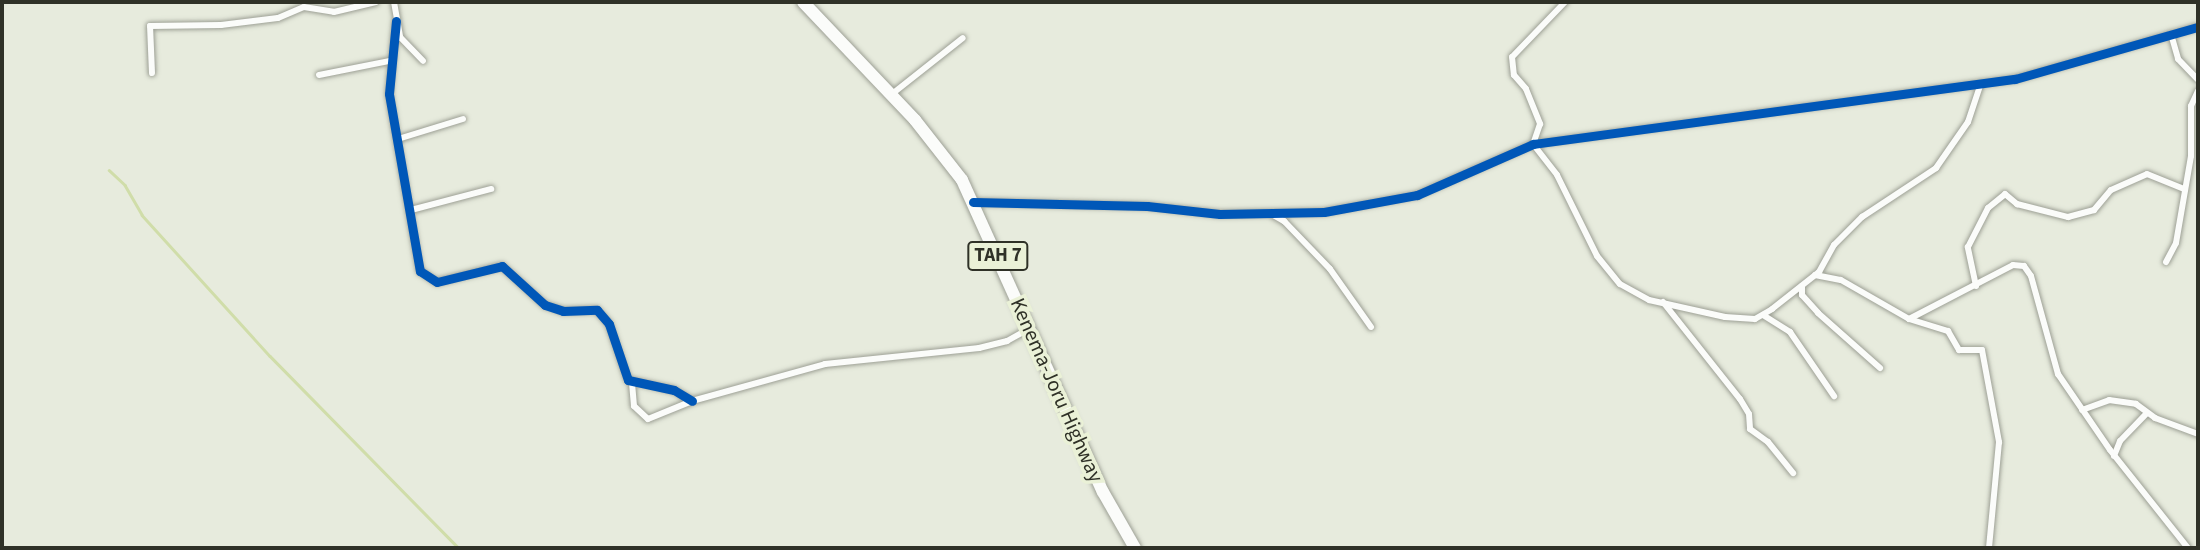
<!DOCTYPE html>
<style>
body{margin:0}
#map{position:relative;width:2200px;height:550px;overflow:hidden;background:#e7ebdd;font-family:"Source Sans 3",sans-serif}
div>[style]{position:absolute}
.stream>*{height:2.5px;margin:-1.25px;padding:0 1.25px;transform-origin:1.25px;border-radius:1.25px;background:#d0dda9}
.roads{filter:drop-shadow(0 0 2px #9da095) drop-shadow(0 0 2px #9da095)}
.street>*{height:6px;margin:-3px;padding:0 3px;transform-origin:3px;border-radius:3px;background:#fbfcfa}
.highway>*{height:12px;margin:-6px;padding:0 6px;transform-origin:6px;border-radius:6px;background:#fbfcfa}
.cycleway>*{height:9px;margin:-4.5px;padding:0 4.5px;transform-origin:4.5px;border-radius:4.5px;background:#0057b8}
span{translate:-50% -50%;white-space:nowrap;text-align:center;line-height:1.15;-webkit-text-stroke:7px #eaf1d7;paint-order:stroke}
.shield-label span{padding:2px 5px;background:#eaf1d7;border:2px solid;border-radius:5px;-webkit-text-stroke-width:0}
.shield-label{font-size:19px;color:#2f3127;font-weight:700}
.street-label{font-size:21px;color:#2f3127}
.frame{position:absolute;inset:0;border:4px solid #2f3127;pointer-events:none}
</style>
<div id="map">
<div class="stream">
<i style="left:109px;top:170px;width:22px;rotate:43deg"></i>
<i style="left:125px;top:185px;width:34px;rotate:60deg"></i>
<i style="left:142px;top:215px;width:190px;rotate:47.8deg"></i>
<i style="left:270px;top:356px;width:269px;rotate:45.5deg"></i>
</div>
<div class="roads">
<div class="street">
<i style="left:394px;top:2px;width:36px;rotate:80deg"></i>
<i style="left:400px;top:37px;width:33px;rotate:46deg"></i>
<i style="left:1565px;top:2px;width:76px;rotate:133.9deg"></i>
<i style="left:1512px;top:57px;width:18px;rotate:84deg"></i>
<i style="left:1514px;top:75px;width:18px;rotate:49deg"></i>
<i style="left:1526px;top:89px;width:38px;rotate:68deg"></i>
<i style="left:1540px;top:124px;width:21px;rotate:109deg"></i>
<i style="left:1533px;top:144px;width:39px;rotate:52deg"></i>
<i style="left:1557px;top:175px;width:90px;rotate:63.7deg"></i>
<i style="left:1597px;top:256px;width:36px;rotate:51deg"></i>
<i style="left:1620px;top:284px;width:33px;rotate:29deg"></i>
<i style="left:1649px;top:300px;width:78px;rotate:12.6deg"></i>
<i style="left:1725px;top:317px;width:30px;rotate:4deg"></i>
<i style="left:1755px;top:319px;width:20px;rotate:-30deg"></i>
<i style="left:1772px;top:309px;width:60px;rotate:-38.2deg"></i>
<i style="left:1819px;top:272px;width:31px;rotate:-61deg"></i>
<i style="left:1834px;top:245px;width:40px;rotate:-45deg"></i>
<i style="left:1862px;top:217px;width:89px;rotate:-33.5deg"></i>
<i style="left:1936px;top:168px;width:56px;rotate:-55.2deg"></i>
<i style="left:1968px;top:122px;width:41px;rotate:-71.6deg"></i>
<i style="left:396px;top:21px;width:73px;rotate:95.5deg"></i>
<i style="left:389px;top:94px;width:180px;rotate:80.1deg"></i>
<i style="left:420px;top:271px;width:20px;rotate:33deg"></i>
<i style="left:437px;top:282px;width:67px;rotate:-13.8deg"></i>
<i style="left:502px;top:266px;width:58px;rotate:42.2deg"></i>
<i style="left:545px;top:305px;width:19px;rotate:18deg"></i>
<i style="left:563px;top:311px;width:34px;rotate:-2deg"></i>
<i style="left:597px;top:310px;width:18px;rotate:49deg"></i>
<i style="left:609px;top:324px;width:59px;rotate:71.3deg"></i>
<i style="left:628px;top:380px;width:47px;rotate:12.3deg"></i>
<i style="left:674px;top:390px;width:21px;rotate:31deg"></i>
<i style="left:2171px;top:34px;width:26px;rotate:74deg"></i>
<i style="left:2178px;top:59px;width:29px;rotate:46deg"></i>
<i style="left:152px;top:73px;width:47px;rotate:-92.4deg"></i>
<i style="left:150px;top:26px;width:71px;rotate:-0.8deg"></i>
<i style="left:221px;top:25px;width:57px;rotate:-7deg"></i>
<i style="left:278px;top:18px;width:28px;rotate:-23deg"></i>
<i style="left:304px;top:7px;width:30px;rotate:9deg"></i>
<i style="left:334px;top:12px;width:43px;rotate:-13.4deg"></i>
<i style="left:319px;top:75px;width:71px;rotate:-11.3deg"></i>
<i style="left:892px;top:94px;width:90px;rotate:-38.3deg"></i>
<i style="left:398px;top:139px;width:68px;rotate:-17.1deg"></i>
<i style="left:973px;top:202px;width:174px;rotate:1.3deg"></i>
<i style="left:1147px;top:206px;width:73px;rotate:6.3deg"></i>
<i style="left:1220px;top:214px;width:104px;rotate:-1.1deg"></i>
<i style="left:1324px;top:212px;width:95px;rotate:-10.4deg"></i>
<i style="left:1417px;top:195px;width:127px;rotate:-23.7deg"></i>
<i style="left:1533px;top:144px;width:486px;rotate:-7.7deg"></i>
<i style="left:2015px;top:79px;width:190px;rotate:-15.9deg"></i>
<i style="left:411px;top:210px;width:83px;rotate:-14.7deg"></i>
<i style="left:1273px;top:215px;width:13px;rotate:29deg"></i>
<i style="left:1284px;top:221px;width:66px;rotate:46.2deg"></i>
<i style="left:1330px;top:269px;width:71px;rotate:54.7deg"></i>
<i style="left:2166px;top:262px;width:21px;rotate:-62deg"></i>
<i style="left:2176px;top:243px;width:88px;rotate:-80.2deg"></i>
<i style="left:2191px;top:156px;width:50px;rotate:-90deg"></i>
<i style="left:2191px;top:106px;width:17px;rotate:-65deg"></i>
<i style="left:1815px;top:275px;width:26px;rotate:11deg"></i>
<i style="left:1841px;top:280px;width:78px;rotate:29.8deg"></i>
<i style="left:1909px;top:319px;width:117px;rotate:-27.4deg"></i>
<i style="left:2013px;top:265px;width:11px;rotate:5deg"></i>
<i style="left:2024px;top:266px;width:12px;rotate:55deg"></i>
<i style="left:2031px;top:276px;width:102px;rotate:74.6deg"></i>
<i style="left:2058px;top:374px;width:92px;rotate:55.6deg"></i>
<i style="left:2110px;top:450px;width:125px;rotate:51.5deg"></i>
<i style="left:1802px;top:286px;width:9px;rotate:90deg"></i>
<i style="left:1802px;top:295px;width:24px;rotate:48deg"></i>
<i style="left:1818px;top:313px;width:83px;rotate:41.6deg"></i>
<i style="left:1976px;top:286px;width:40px;rotate:-102deg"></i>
<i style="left:1968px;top:247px;width:44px;rotate:-62.9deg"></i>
<i style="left:1988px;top:208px;width:22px;rotate:-39deg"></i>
<i style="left:2005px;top:194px;width:16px;rotate:40deg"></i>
<i style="left:2017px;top:204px;width:53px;rotate:14.3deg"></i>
<i style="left:2068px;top:217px;width:27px;rotate:-15deg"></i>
<i style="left:2094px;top:210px;width:26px;rotate:-50deg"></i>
<i style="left:2111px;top:190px;width:39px;rotate:-24deg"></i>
<i style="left:2147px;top:174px;width:40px;rotate:22deg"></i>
<i style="left:1663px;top:302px;width:124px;rotate:51.6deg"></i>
<i style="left:1740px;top:399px;width:17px;rotate:59deg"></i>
<i style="left:1749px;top:414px;width:15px;rotate:86deg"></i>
<i style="left:1750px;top:429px;width:22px;rotate:36deg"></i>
<i style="left:1768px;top:442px;width:40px;rotate:51deg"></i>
<i style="left:1763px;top:315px;width:32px;rotate:32deg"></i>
<i style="left:1790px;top:332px;width:78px;rotate:55.5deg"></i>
<i style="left:1909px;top:319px;width:41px;rotate:17.1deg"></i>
<i style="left:1948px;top:331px;width:22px;rotate:60deg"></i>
<i style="left:1959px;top:350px;width:23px"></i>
<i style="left:1982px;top:350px;width:94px;rotate:79.5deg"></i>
<i style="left:1999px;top:442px;width:106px;rotate:95.4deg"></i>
<i style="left:632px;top:383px;width:23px;rotate:85deg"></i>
<i style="left:634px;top:406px;width:19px;rotate:43deg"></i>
<i style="left:648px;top:419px;width:48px;rotate:-22.2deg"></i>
<i style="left:692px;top:401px;width:138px;rotate:-15.5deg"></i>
<i style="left:825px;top:364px;width:155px;rotate:-5.9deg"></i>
<i style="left:979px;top:348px;width:29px;rotate:-14deg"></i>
<i style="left:1007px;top:341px;width:25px;rotate:-29deg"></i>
<i style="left:2082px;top:410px;width:29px;rotate:-20deg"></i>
<i style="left:2109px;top:400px;width:27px;rotate:8deg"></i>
<i style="left:2136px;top:404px;width:24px;rotate:36deg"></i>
<i style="left:2155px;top:418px;width:46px;rotate:20.4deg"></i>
<i style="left:2114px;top:456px;width:16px;rotate:-68deg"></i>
<i style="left:2120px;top:441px;width:39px;rotate:-46deg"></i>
</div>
<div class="highway">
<i style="left:803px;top:2px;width:163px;rotate:46.5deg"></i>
<i style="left:915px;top:120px;width:76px;rotate:51.9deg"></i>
<i style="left:962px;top:180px;width:342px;rotate:65.7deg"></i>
<i style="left:1103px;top:492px;width:64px;rotate:60.3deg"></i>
</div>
</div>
<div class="cycleway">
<i style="left:396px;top:21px;width:73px;rotate:95.5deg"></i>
<i style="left:389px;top:94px;width:180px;rotate:80.1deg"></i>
<i style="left:420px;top:271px;width:20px;rotate:33deg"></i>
<i style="left:437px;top:282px;width:67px;rotate:-13.8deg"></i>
<i style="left:502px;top:266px;width:58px;rotate:42.2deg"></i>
<i style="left:545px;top:305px;width:19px;rotate:18deg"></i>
<i style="left:563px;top:311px;width:34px;rotate:-2deg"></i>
<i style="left:597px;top:310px;width:18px;rotate:49deg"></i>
<i style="left:609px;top:324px;width:59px;rotate:71.3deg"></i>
<i style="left:628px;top:380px;width:47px;rotate:12.3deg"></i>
<i style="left:674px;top:390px;width:21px;rotate:31deg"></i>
<i style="left:973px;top:202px;width:174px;rotate:1.3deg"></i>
<i style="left:1147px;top:206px;width:73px;rotate:6.3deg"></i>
<i style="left:1220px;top:214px;width:104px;rotate:-1.1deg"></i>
<i style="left:1324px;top:212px;width:95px;rotate:-10.4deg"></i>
<i style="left:1417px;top:195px;width:127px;rotate:-23.7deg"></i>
<i style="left:1533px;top:144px;width:486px;rotate:-7.7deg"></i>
<i style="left:2015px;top:79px;width:190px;rotate:-15.9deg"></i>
</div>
<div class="shield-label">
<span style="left:998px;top:256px">TAH 7</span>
</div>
<div class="street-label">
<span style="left:1057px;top:390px;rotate:66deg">Kenema-Joru Highway</span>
</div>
<div class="frame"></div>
</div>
